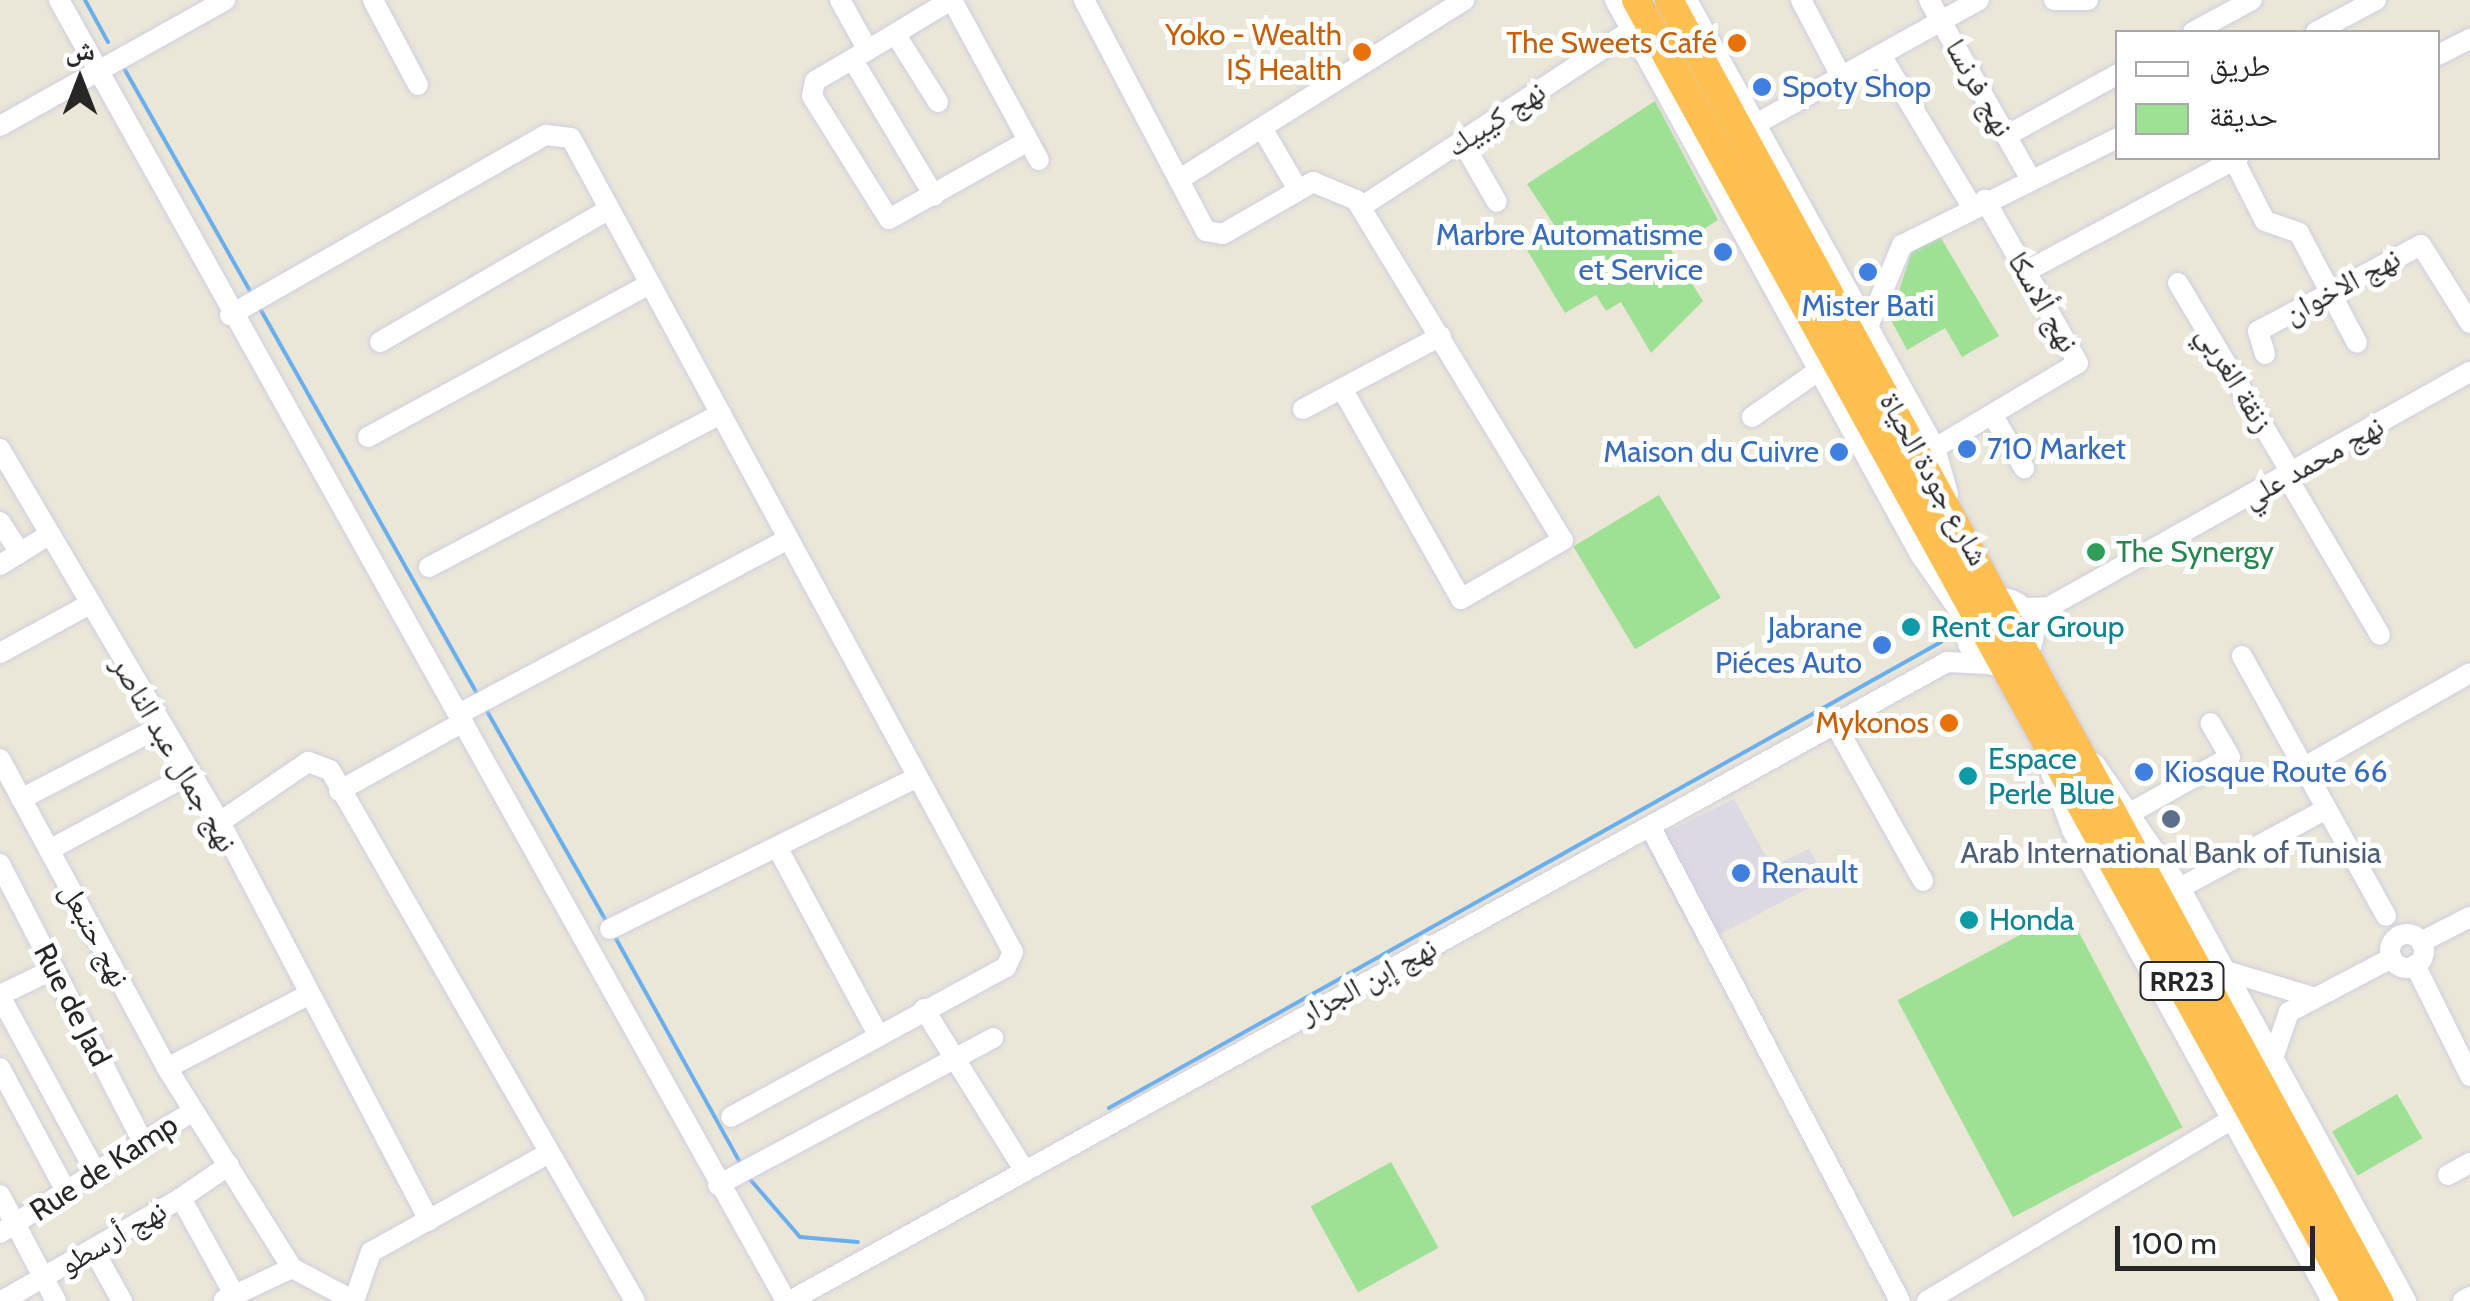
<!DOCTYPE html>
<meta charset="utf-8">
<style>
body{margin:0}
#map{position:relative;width:2470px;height:1301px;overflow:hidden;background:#eae6d8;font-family:Cabin,"Noto Naskh Arabic",sans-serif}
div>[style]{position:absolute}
.industrial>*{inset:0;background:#ddd9e2}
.green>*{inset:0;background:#9ee194;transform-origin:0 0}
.stream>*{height:4px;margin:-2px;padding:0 2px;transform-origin:2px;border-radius:2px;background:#6aafed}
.roads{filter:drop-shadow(0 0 2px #cecde0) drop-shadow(0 0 2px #cecde0)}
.minor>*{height:20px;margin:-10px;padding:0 10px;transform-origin:10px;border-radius:10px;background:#fff}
.minor>.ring{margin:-10px;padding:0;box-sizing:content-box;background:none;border:20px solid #fff;border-radius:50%}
.highway>*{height:28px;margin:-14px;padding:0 14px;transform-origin:14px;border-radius:14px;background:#fdbf50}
.dots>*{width:28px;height:28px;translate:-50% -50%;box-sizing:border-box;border:5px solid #fff;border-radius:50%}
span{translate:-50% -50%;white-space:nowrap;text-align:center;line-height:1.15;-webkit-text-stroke:10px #fff;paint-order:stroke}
.shield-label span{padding:2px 8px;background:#fff;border:2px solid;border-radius:8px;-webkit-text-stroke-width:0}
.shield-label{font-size:28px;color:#272727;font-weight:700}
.food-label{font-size:30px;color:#c56008}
.right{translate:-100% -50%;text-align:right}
.shop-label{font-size:30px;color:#366cbe}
.left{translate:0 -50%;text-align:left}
.street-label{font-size:30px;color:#272727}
.leisure-label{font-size:30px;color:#27864d}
.culture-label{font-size:30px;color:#0d838f}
.service-label{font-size:30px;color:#4e5e75}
.legend{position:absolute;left:2115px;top:30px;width:325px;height:130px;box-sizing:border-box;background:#fff;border:2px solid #a9a9a9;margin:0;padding:12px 18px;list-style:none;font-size:30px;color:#272727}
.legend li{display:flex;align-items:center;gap:20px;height:50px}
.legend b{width:50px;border:2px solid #a9a9a9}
.north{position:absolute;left:30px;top:30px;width:100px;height:100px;-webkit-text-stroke:8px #fff;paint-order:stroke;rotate:0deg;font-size:28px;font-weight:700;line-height:40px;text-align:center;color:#272727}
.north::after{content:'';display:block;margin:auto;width:35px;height:45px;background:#272727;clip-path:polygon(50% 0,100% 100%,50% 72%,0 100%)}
.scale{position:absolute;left:2115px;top:1226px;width:200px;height:45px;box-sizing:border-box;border:5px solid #272727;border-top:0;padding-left:12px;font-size:30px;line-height:35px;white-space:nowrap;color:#272727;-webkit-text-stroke:8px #fff;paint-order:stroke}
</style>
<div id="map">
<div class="industrial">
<i style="clip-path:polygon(1734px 799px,1772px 867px,1809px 849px,1826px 879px,1699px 945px,1644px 843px)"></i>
</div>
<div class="green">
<i style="clip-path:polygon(1655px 101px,1718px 220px,1671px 250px,1703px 301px,1651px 353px,1621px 302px,1606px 311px,1596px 295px,1565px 313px,1524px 245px,1555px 226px,1527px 184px)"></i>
<i style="clip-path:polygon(1938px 233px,1999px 336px,1962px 357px,1945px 328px,1907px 350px,1890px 318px,1913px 248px)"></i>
<i style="left:1659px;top:495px;width:120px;height:100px;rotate:59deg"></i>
<i style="left:2067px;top:910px;width:246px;height:192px;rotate:62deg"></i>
<i style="left:2397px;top:1094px;width:51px;height:75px;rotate:60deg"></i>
<i style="left:1391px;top:1162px;width:98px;height:92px;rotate:61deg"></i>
</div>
<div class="stream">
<i style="left:85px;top:0;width:48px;rotate:61.3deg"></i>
<i style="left:125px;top:70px;width:256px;rotate:60.5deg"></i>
<i style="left:258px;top:305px;width:446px;rotate:60.6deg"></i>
<i style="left:484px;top:706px;width:251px;rotate:60.4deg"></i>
<i style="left:615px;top:937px;width:260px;rotate:61deg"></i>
<i style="left:1109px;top:1108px;width:954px;rotate:-29.25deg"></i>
<i style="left:748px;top:1177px;width:79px;rotate:49.1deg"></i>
<i style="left:800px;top:1237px;width:58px;rotate:4.9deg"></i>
</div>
<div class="roads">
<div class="minor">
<i style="left:59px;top:0;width:1490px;rotate:60.8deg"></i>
<i style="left:373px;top:0;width:96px;rotate:62.1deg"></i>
<i style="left:840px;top:0;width:57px;rotate:60.8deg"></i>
<i style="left:868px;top:50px;width:97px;rotate:-31.1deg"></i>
<i style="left:952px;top:0;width:182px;rotate:61.5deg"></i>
<i style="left:1084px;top:0;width:261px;rotate:62.2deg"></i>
<i style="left:1206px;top:231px;width:17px;rotate:10deg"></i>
<i style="left:1223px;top:234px;width:104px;rotate:-30deg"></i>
<i style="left:1313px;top:182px;width:47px;rotate:22.7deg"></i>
<i style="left:1356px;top:200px;width:398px;rotate:58.7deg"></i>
<i style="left:1563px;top:540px;width:118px;rotate:150deg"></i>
<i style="left:1461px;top:599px;width:241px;rotate:-119.5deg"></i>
<i style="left:1615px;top:0;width:632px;rotate:61.17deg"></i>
<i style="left:1920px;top:554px;width:83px;rotate:55.3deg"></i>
<i style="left:1687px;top:0;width:512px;rotate:61.03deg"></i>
<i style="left:1935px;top:448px;width:48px;rotate:74.2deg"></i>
<i style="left:1801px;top:0;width:88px;rotate:62.3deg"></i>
<i style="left:1929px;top:0;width:202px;rotate:60.4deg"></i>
<i style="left:2054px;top:0;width:34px"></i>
<i style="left:2193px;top:32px;width:67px;rotate:-28.5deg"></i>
<i style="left:2316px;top:32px;width:68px;rotate:-28.1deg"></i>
<i style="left:896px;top:35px;width:79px;rotate:57.9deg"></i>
<i style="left:868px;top:50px;width:61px;rotate:149.7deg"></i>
<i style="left:815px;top:81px;width:15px;rotate:101deg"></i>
<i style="left:812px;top:96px;width:145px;rotate:58deg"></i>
<i style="left:889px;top:219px;width:159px;rotate:-29.3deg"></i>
<i style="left:2438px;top:55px;width:36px;rotate:-27deg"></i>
<i style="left:1882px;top:57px;width:175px;rotate:59deg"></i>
<i style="left:853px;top:60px;width:158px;rotate:59.2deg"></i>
<i style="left:1756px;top:124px;width:255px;rotate:-29.1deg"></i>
<i style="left:0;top:126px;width:258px;rotate:-29.2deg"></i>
<i style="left:1262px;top:128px;width:69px;rotate:59.7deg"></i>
<i style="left:2006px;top:136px;width:128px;rotate:-29deg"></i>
<i style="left:1462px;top:141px;width:70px;rotate:60.2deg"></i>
<i style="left:2234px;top:160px;width:68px;rotate:63.1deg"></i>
<i style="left:2265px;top:221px;width:36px;rotate:19deg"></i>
<i style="left:2299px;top:233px;width:124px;rotate:62.2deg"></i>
<i style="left:1180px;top:179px;width:336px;rotate:-32.2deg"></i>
<i style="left:1361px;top:207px;width:323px;rotate:-33.2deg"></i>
<i style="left:2025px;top:272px;width:242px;rotate:-28.2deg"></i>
<i style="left:2178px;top:283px;width:222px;rotate:59.2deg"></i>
<i style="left:230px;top:315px;width:364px;rotate:-29.7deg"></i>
<i style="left:546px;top:135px;width:25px;rotate:7deg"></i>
<i style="left:571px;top:138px;width:926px;rotate:61.5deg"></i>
<i style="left:1013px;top:952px;width:17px;rotate:115deg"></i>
<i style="left:1006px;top:967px;width:313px;rotate:151.4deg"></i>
<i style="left:1868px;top:327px;width:89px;rotate:-67.5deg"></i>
<i style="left:1902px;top:245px;width:241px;rotate:-26.4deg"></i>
<i style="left:380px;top:342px;width:265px;rotate:-30.1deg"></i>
<i style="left:2265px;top:354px;width:24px;rotate:-107deg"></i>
<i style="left:2258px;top:331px;width:184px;rotate:-27.8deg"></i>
<i style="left:2421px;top:245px;width:92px;rotate:57.9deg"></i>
<i style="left:1303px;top:409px;width:156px;rotate:-27.9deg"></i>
<i style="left:1993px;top:416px;width:61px;rotate:59.2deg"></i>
<i style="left:1752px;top:417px;width:84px;rotate:-34.8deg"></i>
<i style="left:368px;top:437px;width:321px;rotate:-28.5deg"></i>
<i style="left:1935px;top:448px;width:166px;rotate:-30.7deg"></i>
<i style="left:2078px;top:363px;width:188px;rotate:-119.7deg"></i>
<i style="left:0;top:449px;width:433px;rotate:59.5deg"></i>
<i style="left:220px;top:822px;width:450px;rotate:62.3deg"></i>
<i style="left:2287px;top:477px;width:183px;rotate:59.5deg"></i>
<i style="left:0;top:522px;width:37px;rotate:57deg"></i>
<i style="left:0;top:565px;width:59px;rotate:-31.8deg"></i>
<i style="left:429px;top:567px;width:330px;rotate:-27.7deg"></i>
<i class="ring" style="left:1966px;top:598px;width:48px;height:48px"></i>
<i style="left:2026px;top:608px;width:23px;rotate:-2deg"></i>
<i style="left:2049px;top:607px;width:482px;rotate:-29.2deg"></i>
<i style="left:0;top:653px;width:102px;rotate:-28.6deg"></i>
<i style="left:2242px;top:656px;width:297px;rotate:61deg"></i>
<i style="left:459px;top:714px;width:373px;rotate:-28deg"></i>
<i style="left:1835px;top:724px;width:180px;rotate:60.7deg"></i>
<i style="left:0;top:759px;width:351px;rotate:61.6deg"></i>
<i style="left:167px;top:1068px;width:236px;rotate:58deg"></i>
<i style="left:292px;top:1268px;width:70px;rotate:28deg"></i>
<i style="left:2046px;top:759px;width:76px;rotate:69.9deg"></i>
<i style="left:2072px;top:830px;width:538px;rotate:61.1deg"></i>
<i style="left:2094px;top:763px;width:152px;rotate:55.5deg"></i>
<i style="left:2180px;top:888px;width:471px;rotate:61.3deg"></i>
<i style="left:2303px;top:768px;width:192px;rotate:-29.6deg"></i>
<i style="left:339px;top:791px;width:142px;rotate:-29.1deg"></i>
<i style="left:21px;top:799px;width:154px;rotate:-27.4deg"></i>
<i style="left:2132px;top:812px;width:112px;rotate:-29.3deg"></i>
<i style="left:2230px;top:757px;width:39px;rotate:-120deg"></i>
<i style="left:220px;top:822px;width:107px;rotate:-34.3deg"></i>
<i style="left:308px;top:762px;width:23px;rotate:20deg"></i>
<i style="left:330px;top:770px;width:612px;rotate:60.13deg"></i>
<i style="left:1651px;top:828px;width:535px;rotate:62.24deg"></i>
<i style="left:777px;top:847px;width:211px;rotate:61.7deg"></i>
<i style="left:49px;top:850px;width:157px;rotate:-28.2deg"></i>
<i style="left:0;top:864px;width:317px;rotate:62.8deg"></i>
<i style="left:2180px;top:888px;width:166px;rotate:-28.4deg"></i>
<i style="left:610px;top:929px;width:343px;rotate:-26.3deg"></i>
<i class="ring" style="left:2390px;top:934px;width:14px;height:14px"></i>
<i style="left:2421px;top:942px;width:55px;rotate:-27deg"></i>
<i style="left:2415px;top:965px;width:124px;rotate:63.6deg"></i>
<i style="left:2226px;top:971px;width:90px;rotate:16.8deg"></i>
<i style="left:0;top:995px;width:60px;rotate:-25.7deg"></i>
<i style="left:0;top:996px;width:204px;rotate:61.5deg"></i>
<i style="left:924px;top:1009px;width:191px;rotate:58.1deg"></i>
<i style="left:2273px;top:1058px;width:49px;rotate:-70.8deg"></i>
<i style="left:2289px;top:1012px;width:116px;rotate:-27.7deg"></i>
<i style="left:0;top:1068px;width:142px;rotate:61.8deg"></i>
<i style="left:167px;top:1068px;width:157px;rotate:-27.4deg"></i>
<i style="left:2448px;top:1175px;width:25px;rotate:-29deg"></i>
<i style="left:718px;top:1185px;width:312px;rotate:-28.1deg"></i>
<i style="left:0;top:1195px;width:120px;rotate:62.2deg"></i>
<i style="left:181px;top:1198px;width:58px;rotate:-34.5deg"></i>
<i style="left:0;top:1233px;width:228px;rotate:-32.3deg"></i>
<i style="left:93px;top:1249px;width:60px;rotate:60.9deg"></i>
<i style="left:224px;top:1300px;width:75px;rotate:-25.2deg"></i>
<i style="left:2px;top:1301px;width:207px;rotate:-29.9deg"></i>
<i style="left:181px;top:1198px;width:110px;rotate:61.1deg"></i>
<i style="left:354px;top:1301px;width:52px;rotate:-70.9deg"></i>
<i style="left:371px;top:1252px;width:201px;rotate:-29.1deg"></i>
<i style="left:790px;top:1301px;width:1322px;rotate:-28.91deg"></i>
<i style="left:1947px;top:662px;width:42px;rotate:2.7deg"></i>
<i style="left:1927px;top:1301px;width:354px;rotate:-30.8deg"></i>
<i style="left:2231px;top:1120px;width:10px;rotate:17deg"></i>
<i style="left:2463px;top:1301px;width:8px;rotate:-30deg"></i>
</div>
<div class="highway">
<i style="left:1636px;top:0;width:1486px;rotate:61.07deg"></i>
<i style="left:1669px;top:0;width:1482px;rotate:61.38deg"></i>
</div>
</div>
<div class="dots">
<i style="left:1737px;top:43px;background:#e8710a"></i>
<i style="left:1362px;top:52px;background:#e8710a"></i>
<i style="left:1762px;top:87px;background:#3f7fe0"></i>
<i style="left:1723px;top:252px;background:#3f7fe0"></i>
<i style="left:1868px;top:272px;background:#3f7fe0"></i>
<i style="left:1967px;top:449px;background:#3f7fe0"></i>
<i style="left:1839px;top:452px;background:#3f7fe0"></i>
<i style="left:2096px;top:552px;background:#2e9e5b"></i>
<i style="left:1911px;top:627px;background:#0f9aa8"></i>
<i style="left:1882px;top:645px;background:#3f7fe0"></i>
<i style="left:1949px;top:723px;background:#e8710a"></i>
<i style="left:2144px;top:772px;background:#3f7fe0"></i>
<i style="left:1968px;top:776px;background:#0f9aa8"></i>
<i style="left:2171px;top:819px;background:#5c6f8a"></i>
<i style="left:1741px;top:873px;background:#3f7fe0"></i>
<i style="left:1969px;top:920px;background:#0f9aa8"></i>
</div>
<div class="shield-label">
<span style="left:2182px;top:981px">RR23</span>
</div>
<div class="food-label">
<span class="right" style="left:1342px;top:52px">Yoko - Wealth<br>I$ Health</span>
<span class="right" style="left:1717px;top:43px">The Sweets Café</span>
<span class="right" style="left:1929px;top:723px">Mykonos</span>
</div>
<div class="shop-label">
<span class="left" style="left:1782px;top:87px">Spoty Shop</span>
<span class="right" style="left:1703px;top:252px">Marbre Automatisme<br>et Service</span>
<span style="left:1868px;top:306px">Mister Bati</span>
<span class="left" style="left:1987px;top:449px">710 Market</span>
<span class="right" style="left:1819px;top:452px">Maison du Cuivre</span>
<span class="right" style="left:1862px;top:645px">Jabrane<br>Piéces Auto</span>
<span class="left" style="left:2164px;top:772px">Kiosque Route 66</span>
<span class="left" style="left:1761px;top:873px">Renault</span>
</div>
<div class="street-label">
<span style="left:1979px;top:88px;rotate:61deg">نهج فرنسا</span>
<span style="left:1496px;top:119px;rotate:-33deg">نهج كيبيك</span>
<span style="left:2342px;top:286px;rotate:-28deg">نهج الاخوان</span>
<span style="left:2043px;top:302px;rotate:60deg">نهج ألاسكا</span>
<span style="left:2235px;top:379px;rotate:59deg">زنقة الغربي</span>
<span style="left:2313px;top:462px;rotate:-29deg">نهج محمد علي</span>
<span style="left:1934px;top:479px;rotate:61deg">شارع جودة الحياة</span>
<span style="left:174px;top:754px;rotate:60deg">نهج جمال عبد الناصر</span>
<span style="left:95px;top:935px;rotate:62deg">نهج حنبعل</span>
<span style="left:1368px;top:981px;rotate:-28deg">نهج إبن الجزار</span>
<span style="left:72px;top:1005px;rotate:63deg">Rue de Jad</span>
<span style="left:104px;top:1168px;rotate:-33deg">Rue de Kamp</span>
<span style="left:113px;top:1238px;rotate:-30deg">نهج أرسطو</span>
</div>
<div class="leisure-label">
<span class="left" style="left:2116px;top:552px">The Synergy</span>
</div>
<div class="culture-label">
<span class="left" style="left:1931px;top:627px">Rent Car Group</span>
<span class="left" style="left:1988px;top:776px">Espace<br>Perle Blue</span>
<span class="left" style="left:1989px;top:920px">Honda</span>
</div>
<div class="service-label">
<span style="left:2171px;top:853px">Arab International Bank of Tunisia</span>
</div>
<ul class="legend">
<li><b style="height:12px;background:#fff"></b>طريق</li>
<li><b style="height:28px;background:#9ee194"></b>حديقة</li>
</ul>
<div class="north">ش</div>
<div class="scale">100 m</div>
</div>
